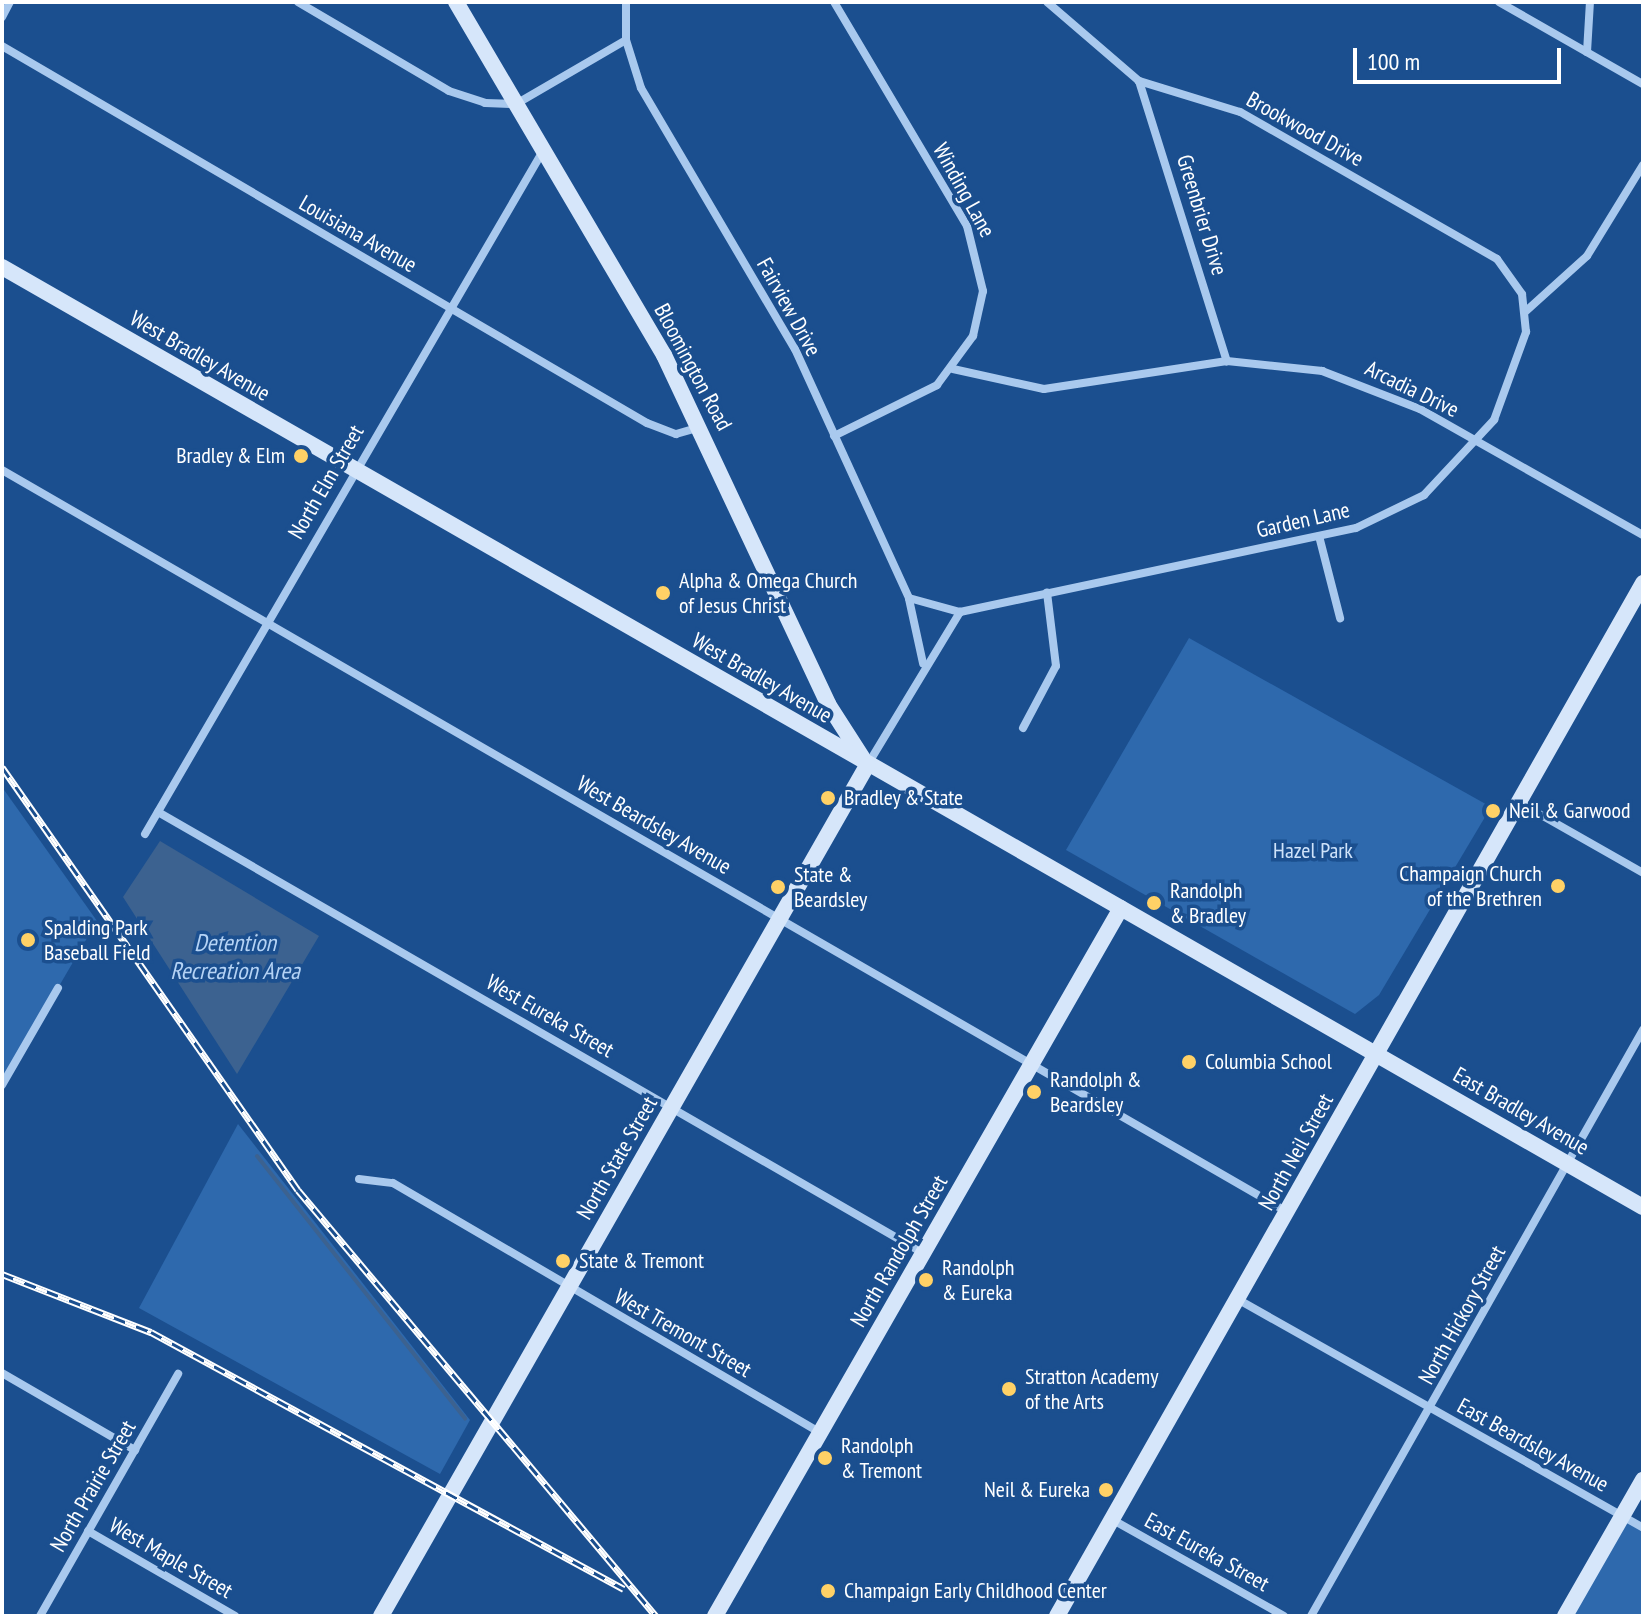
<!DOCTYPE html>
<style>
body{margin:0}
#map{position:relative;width:1645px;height:1618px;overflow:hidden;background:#1b4f8f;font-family:"PT Sans Narrow",sans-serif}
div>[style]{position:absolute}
.green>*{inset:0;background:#2e69ad}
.water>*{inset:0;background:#3c6290}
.stream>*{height:4px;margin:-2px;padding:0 2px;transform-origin:2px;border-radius:2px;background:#3c6290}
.street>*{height:8px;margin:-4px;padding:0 4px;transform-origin:4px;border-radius:4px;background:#a9c9ee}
.secondary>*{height:16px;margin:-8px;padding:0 8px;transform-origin:8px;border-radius:8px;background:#d6e6fa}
.rail>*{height:7px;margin-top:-3.5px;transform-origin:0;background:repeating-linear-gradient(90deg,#1b4f8f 0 12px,#fff 0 24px);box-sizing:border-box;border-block:2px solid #fff}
.dots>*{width:22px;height:22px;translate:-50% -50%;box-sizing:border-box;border:4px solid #1b4f8f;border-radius:50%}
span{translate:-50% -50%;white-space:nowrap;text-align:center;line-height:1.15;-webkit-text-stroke:7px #1b4f8f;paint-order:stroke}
.street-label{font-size:22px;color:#fff}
.poi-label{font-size:22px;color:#fff}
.right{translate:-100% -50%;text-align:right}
.left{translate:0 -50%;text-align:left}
.park-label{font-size:22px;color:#cfe3fa}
.water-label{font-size:24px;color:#b5d3f5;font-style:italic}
.frame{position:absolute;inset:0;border:4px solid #fff;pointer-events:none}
.scale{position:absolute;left:1353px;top:48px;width:208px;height:36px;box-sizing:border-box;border:4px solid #fff;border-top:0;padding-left:10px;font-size:24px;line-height:28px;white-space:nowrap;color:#fff;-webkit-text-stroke:6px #1b4f8f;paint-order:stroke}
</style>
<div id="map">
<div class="green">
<i style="clip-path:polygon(1189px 638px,1491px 807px,1379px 995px,1355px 1014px,1066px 850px)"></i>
<i style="clip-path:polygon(2px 787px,97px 921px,2px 1084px)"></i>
<i style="clip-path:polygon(238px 1124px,470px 1420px,440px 1474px,139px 1308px)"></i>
<i style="clip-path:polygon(1624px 1521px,1643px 1531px,1643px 1616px,1569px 1616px)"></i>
</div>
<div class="water">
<i style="clip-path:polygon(160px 841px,319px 936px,237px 1074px,123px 897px)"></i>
</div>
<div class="stream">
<i style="left:257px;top:1156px;width:335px;rotate:51.6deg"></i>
</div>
<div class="street">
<i style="left:298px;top:2px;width:175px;rotate:30.5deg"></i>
<i style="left:449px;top:91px;width:38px;rotate:18deg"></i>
<i style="left:485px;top:103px;width:31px;rotate:2deg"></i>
<i style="left:516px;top:104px;width:127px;rotate:-30.2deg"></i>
<i style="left:626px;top:2px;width:38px;rotate:90deg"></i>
<i style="left:626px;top:40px;width:50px;rotate:72.6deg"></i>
<i style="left:641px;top:88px;width:303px;rotate:59.5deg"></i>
<i style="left:795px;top:349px;width:274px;rotate:65.4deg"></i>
<i style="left:909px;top:598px;width:53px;rotate:15.4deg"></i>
<i style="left:1499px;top:2px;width:166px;rotate:29.7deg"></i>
<i style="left:2px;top:17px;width:17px;rotate:-62deg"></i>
<i style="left:2px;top:46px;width:747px;rotate:30.31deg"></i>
<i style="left:647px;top:423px;width:31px;rotate:21deg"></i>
<i style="left:676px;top:434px;width:25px;rotate:-16deg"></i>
<i style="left:1587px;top:52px;width:50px;rotate:-86.6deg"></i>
<i style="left:1139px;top:81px;width:294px;rotate:72.6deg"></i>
<i style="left:1526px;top:311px;width:82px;rotate:-42deg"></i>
<i style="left:1587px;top:256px;width:107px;rotate:-58.4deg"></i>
<i style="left:953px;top:369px;width:93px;rotate:12.4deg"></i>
<i style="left:1044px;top:389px;width:185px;rotate:-8.7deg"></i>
<i style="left:1227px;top:361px;width:96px;rotate:6deg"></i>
<i style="left:1322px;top:371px;width:105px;rotate:21.2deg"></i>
<i style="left:1420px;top:409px;width:256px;rotate:29.5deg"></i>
<i style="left:834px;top:436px;width:115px;rotate:-26.3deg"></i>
<i style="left:937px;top:385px;width:61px;rotate:-53.7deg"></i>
<i style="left:973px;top:336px;width:46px;rotate:-77.5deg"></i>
<i style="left:983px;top:291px;width:67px;rotate:-103.8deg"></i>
<i style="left:967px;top:226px;width:261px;rotate:-120.7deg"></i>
<i style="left:2px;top:470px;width:1484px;rotate:30deg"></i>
<i style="left:1319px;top:536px;width:85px;rotate:75.6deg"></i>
<i style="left:909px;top:599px;width:66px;rotate:77.7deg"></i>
<i style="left:1023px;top:728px;width:70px;rotate:-62deg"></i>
<i style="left:1056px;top:666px;width:74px;rotate:-97deg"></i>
<i style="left:868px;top:764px;width:178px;rotate:-58.8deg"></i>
<i style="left:960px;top:612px;width:405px;rotate:-12deg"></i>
<i style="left:1356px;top:528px;width:76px;rotate:-25.9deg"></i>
<i style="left:1424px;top:495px;width:103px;rotate:-47deg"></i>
<i style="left:1494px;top:420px;width:94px;rotate:-70deg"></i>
<i style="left:1526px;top:332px;width:38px;rotate:-96deg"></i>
<i style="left:1522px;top:294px;width:43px;rotate:-125.5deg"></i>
<i style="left:1497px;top:259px;width:296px;rotate:-150.2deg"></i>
<i style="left:1240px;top:112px;width:106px;rotate:-162.9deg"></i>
<i style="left:1139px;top:81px;width:121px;rotate:-139.3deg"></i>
<i style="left:1520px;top:803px;width:142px;rotate:29.6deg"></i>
<i style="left:158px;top:812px;width:883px;rotate:29.96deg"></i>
<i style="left:145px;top:834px;width:791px;rotate:-59.77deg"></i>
<i style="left:2px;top:1085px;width:112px;rotate:-60deg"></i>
<i style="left:359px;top:1179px;width:34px;rotate:7deg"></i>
<i style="left:393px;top:1183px;width:495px;rotate:30.3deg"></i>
<i style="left:1239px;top:1300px;width:464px;rotate:29.4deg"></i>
<i style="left:2px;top:1373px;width:154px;rotate:30.1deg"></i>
<i style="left:1113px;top:1520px;width:196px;rotate:29.3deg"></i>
<i style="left:88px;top:1531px;width:170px;rotate:30deg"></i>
<i style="left:40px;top:1616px;width:279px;rotate:-60.3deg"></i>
<i style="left:1311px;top:1616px;width:674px;rotate:-60.47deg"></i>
</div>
<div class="secondary">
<i style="left:456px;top:2px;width:410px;rotate:59.5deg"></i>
<i style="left:664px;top:355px;width:386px;rotate:64.8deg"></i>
<i style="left:828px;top:704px;width:63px;rotate:57.3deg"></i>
<i style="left:2px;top:267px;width:1891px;rotate:29.81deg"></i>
<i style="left:381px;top:1616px;width:981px;rotate:-60.25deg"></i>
<i style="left:715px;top:1616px;width:816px;rotate:-60.17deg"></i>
<i style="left:1057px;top:1616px;width:1188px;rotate:-60.43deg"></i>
<i style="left:1565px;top:1616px;width:157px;rotate:-60.2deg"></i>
</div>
<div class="rail">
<i style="left:2px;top:767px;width:516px;rotate:55.02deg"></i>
<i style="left:298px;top:1190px;width:556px;rotate:49.96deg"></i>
<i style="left:2px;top:1274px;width:160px;rotate:21.3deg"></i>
<i style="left:151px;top:1332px;width:538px;rotate:28.52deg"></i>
</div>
<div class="dots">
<i style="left:301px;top:456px;background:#ffd166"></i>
<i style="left:663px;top:593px;background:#ffd166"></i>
<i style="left:828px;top:798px;background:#ffd166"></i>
<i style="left:1493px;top:811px;background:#ffd166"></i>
<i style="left:1558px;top:886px;background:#ffd166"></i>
<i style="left:778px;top:887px;background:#ffd166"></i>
<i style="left:1154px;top:903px;background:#ffd166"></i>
<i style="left:28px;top:940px;background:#ffd166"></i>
<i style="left:1189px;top:1062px;background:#ffd166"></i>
<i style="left:1034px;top:1092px;background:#ffd166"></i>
<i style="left:563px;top:1261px;background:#ffd166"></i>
<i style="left:926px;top:1280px;background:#ffd166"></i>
<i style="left:1009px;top:1389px;background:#ffd166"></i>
<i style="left:825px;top:1458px;background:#ffd166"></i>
<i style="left:1106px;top:1490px;background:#ffd166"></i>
<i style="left:828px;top:1591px;background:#ffd166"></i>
</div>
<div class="street-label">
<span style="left:1305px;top:129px;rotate:29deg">Brookwood Drive</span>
<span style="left:964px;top:190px;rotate:61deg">Winding Lane</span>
<span style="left:1202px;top:215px;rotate:73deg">Greenbrier Drive</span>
<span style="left:358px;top:234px;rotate:30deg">Louisiana Avenue</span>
<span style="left:789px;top:307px;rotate:61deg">Fairview Drive</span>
<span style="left:200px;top:356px;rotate:30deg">West Bradley Avenue</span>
<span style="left:693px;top:367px;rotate:62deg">Bloomington Road</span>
<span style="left:1412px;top:389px;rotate:26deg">Arcadia Drive</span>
<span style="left:326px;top:482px;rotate:-60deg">North Elm Street</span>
<span style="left:1303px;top:520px;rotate:-13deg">Garden Lane</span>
<span style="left:762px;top:678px;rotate:30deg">West Bradley Avenue</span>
<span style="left:654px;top:825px;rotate:30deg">West Beardsley Avenue</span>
<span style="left:550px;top:1016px;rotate:30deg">West Eureka Street</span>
<span style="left:1521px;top:1111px;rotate:30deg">East Bradley Avenue</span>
<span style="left:1296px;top:1152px;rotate:-61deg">North Neil Street</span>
<span style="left:617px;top:1158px;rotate:-60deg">North State Street</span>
<span style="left:899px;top:1251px;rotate:-60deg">North Randolph Street</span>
<span style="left:1462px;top:1315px;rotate:-61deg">North Hickory Street</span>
<span style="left:683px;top:1333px;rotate:30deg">West Tremont Street</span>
<span style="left:1533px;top:1445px;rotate:29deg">East Beardsley Avenue</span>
<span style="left:93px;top:1486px;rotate:-60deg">North Prairie Street</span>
<span style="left:1207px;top:1552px;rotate:29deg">East Eureka Street</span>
<span style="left:171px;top:1558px;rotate:30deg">West Maple Street</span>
</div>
<div class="poi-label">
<span class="right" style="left:285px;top:456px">Bradley &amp; Elm</span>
<span class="left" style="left:679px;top:593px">Alpha &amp; Omega Church<br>of Jesus Christ</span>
<span class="left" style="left:844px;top:798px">Bradley &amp; State</span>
<span class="left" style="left:1509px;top:811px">Neil &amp; Garwood</span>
<span class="right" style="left:1542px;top:886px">Champaign Church<br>of the Brethren</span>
<span class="left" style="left:794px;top:887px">State &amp;<br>Beardsley</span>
<span class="left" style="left:1170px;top:903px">Randolph<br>&amp; Bradley</span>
<span class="left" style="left:44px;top:940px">Spalding Park<br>Baseball Field</span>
<span class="left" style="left:1205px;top:1062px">Columbia School</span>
<span class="left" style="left:1050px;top:1092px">Randolph &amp;<br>Beardsley</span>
<span class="left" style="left:579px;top:1261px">State &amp; Tremont</span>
<span class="left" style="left:942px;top:1280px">Randolph<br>&amp; Eureka</span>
<span class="left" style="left:1025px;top:1389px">Stratton Academy<br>of the Arts</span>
<span class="left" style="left:841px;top:1458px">Randolph<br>&amp; Tremont</span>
<span class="right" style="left:1090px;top:1490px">Neil &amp; Eureka</span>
<span class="left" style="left:844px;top:1591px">Champaign Early Childhood Center</span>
</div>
<div class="park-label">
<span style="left:1313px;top:851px">Hazel Park</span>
</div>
<div class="water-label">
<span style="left:235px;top:957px">Detention<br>Recreation Area</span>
</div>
<div class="frame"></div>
<div class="scale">100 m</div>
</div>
